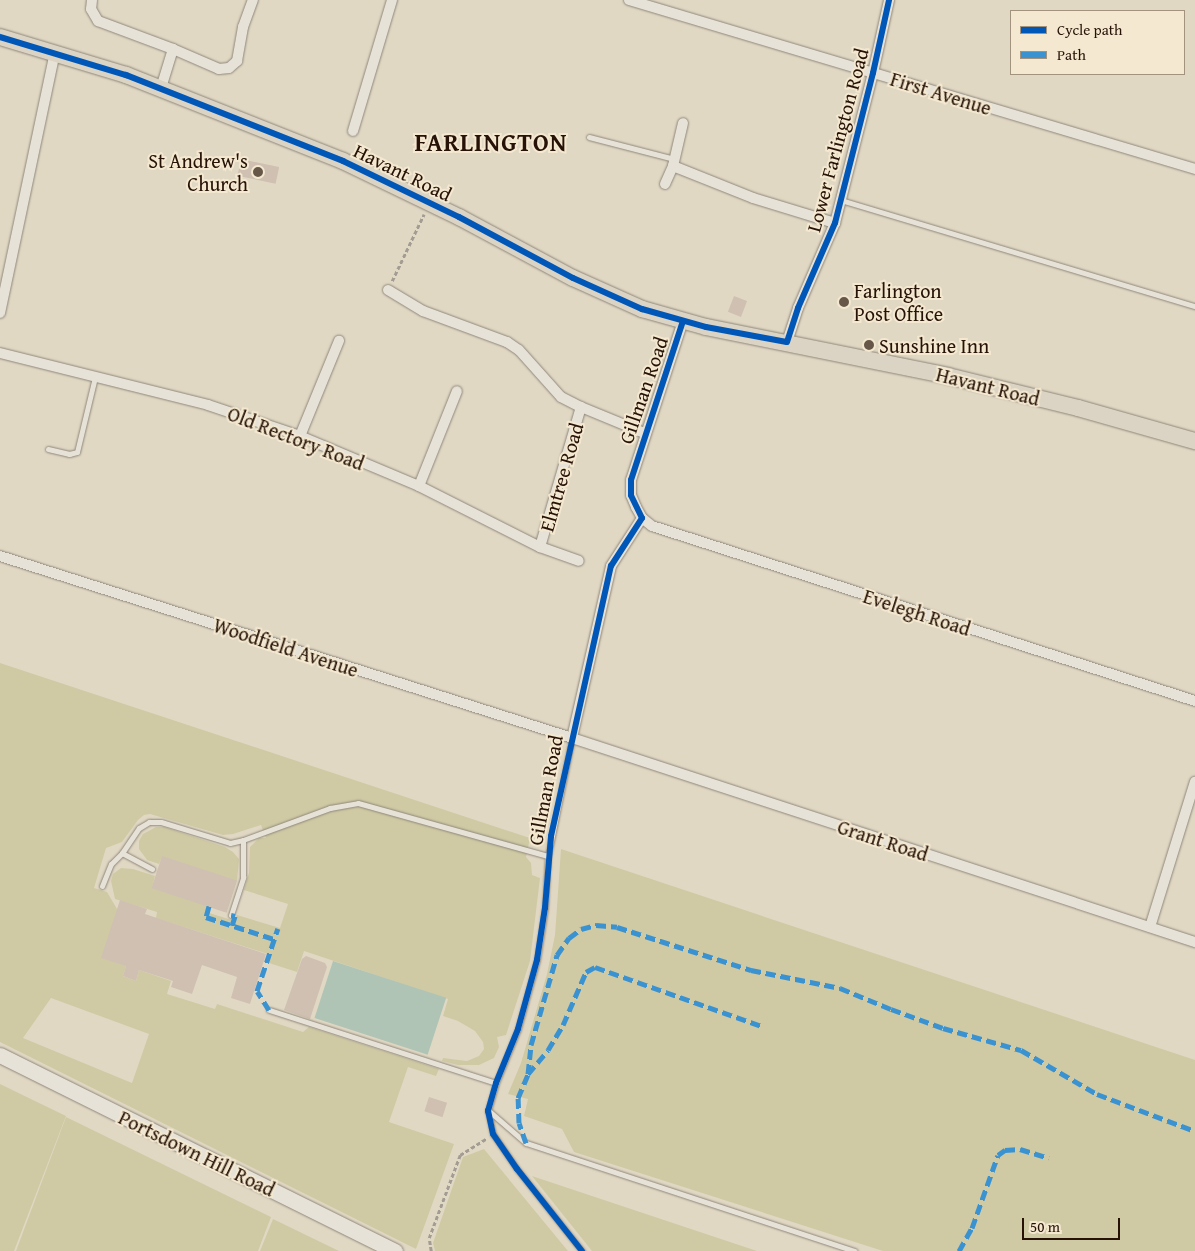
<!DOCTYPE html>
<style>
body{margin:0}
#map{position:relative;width:1195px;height:1251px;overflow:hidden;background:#e1d8c4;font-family:"Gentium Book Plus",serif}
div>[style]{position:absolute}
.green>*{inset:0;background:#cfcaa4}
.water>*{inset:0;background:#afc4b4;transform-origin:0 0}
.building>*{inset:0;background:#cfc0b2;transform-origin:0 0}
.path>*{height:2.5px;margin-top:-1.25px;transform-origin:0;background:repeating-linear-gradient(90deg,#a29c93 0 4px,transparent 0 6.5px)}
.roads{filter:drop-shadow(0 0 1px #8f877a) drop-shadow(0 0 1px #8f877a)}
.service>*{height:5px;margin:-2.5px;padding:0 2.5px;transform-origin:2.5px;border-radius:2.5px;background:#e7e2d8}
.minor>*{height:10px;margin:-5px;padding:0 5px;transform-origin:5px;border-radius:5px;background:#e7e2d8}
.secondary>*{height:15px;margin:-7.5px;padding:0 7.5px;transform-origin:7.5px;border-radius:7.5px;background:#e7e2d8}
.primary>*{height:16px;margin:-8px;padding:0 8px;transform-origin:8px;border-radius:8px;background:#dbd3c3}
.quiet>*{height:5px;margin-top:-2.5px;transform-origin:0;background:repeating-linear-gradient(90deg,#3b92d1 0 10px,transparent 0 15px)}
.cycleway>*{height:6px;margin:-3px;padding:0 3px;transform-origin:3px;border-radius:3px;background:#0057b8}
.dots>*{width:14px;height:14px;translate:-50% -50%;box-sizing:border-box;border:2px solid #f4e9d0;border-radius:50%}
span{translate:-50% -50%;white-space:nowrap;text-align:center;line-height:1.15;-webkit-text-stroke:4px #f4e9d0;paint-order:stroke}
.street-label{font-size:20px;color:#261206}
.poi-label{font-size:20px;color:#261206}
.right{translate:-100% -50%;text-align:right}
.left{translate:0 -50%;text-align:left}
.district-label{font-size:25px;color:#261206;font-weight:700;letter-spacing:1px}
.legend{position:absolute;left:1010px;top:10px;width:175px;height:65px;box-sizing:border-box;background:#f4e9d0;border:1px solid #a2937f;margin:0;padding:6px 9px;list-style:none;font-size:15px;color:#261206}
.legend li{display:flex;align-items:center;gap:10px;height:25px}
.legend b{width:25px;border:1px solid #a2937f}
.scale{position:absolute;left:1022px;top:1218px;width:98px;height:22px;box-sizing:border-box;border:2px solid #261206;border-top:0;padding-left:6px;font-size:15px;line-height:18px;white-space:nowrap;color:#261206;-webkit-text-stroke:4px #f4e9d0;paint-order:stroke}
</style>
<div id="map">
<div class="green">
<i style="clip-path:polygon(evenodd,0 663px,530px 838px,526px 857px,531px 863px,532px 875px,540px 878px,530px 961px,506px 1035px,497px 1037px,499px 1047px,494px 1058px,479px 1065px,458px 1065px,442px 1061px,443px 1058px,467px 1061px,479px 1056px,484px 1049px,483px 1042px,475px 1031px,458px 1021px,443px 1016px,448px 999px,304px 951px,297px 972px,269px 963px,271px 955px,156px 918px,157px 912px,115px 899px,111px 881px,113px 874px,121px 868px,133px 869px,155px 876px,152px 888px,208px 906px,206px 912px,235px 921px,237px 915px,280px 928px,288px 904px,244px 890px,249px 873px,250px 847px,259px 838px,266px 838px,261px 825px,233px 834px,223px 835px,150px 814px,144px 815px,138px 820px,122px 842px,106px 848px,94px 888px,107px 892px,117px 909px,126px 966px,123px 976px,136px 981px,139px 970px,171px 981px,167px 994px,215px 1009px,217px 1004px,303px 1032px,309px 1027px,439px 1069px,436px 1076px,408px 1067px,389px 1122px,454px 1144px,416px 1249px,0 1042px,0 663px,51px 998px,149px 1034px,132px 1083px,23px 1038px,51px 998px)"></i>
<i style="clip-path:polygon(156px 827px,164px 827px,225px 847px,233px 852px,239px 859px,237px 881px,162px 857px,159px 864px,147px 860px,139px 849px,139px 841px,143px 834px)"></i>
<i style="clip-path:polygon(561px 849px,1195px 1060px,1195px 1251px,883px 1251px,574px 1152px,562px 1129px,524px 1116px,528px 1099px,508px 1094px,521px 1063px,547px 974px,555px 935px)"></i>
<i style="clip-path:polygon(0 1084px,66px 1116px,14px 1251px,0 1251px)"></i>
<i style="clip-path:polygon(66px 1117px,271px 1217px,258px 1251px,16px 1251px)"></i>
<i style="clip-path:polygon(484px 1149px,568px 1251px,435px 1251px,433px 1243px,463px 1157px)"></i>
<i style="clip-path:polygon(532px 1176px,757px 1251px,592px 1251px)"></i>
<i style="clip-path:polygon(273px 1219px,339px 1251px,260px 1251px)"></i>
</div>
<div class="water">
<i style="left:333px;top:961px;width:119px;height:60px;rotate:18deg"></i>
</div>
<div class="building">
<i style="left:241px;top:159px;width:39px;height:17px;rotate:12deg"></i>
<i style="left:734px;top:296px;width:14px;height:17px;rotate:21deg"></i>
<i style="left:162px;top:856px;width:79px;height:34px;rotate:18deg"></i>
<i style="clip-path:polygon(120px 900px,147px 909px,145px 914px,266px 954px,250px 1004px,231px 998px,237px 977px,202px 965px,192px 994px,171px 987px,173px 981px,139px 970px,136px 981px,123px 976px,126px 966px,101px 958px)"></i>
<i style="clip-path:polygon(306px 956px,325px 963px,327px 967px,310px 1019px,284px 1010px,302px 959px)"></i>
<i style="left:429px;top:1097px;width:19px;height:15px;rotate:18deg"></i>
</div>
<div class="path">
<i style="left:392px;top:281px;width:74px;rotate:-64.5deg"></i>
<i style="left:431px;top:1251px;width:13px;rotate:-99deg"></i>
<i style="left:429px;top:1238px;width:89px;rotate:-69.5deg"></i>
<i style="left:460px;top:1155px;width:32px;rotate:-32deg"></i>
</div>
<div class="roads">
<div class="service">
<i style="left:589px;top:137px;width:88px;rotate:14.5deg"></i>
<i style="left:841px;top:200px;width:370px;rotate:16.7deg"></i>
<i style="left:48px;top:449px;width:22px;rotate:13deg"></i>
<i style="left:69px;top:454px;width:8px;rotate:-14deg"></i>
<i style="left:77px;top:452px;width:77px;rotate:-76.5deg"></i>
<i style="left:572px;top:738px;width:120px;rotate:101.5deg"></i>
<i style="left:548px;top:856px;width:52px;rotate:93.3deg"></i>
<i style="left:545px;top:908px;width:53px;rotate:98.7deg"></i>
<i style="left:537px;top:960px;width:72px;rotate:105.4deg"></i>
<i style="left:518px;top:1029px;width:58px;rotate:112.2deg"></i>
<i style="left:496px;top:1083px;width:29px;rotate:106deg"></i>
<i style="left:488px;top:1111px;width:24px;rotate:78deg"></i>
<i style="left:493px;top:1134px;width:42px;rotate:55.6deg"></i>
<i style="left:517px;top:1169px;width:105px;rotate:51.6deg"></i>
<i style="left:122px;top:853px;width:34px;rotate:28deg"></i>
<i style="left:102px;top:886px;width:24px;rotate:-68deg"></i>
<i style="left:111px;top:864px;width:16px;rotate:-45deg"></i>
<i style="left:122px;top:853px;width:30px;rotate:-56deg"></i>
<i style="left:139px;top:828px;width:12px;rotate:-31deg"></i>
<i style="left:149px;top:822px;width:12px"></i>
<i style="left:161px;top:822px;width:72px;rotate:16.9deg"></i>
<i style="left:230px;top:843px;width:13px;rotate:-13deg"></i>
<i style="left:243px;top:840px;width:93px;rotate:-20.2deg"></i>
<i style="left:330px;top:808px;width:28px;rotate:-10deg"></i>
<i style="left:358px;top:803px;width:197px;rotate:15.6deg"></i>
<i style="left:231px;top:915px;width:40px;rotate:-72deg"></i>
<i style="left:243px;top:877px;width:37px;rotate:-90deg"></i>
<i style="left:269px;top:1010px;width:238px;rotate:17.8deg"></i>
<i style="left:489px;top:1111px;width:49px;rotate:40.9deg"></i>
<i style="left:526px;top:1143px;width:346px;rotate:18.2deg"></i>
</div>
<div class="minor">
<i style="left:92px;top:0;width:9px;rotate:96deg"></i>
<i style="left:91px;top:9px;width:14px;rotate:60deg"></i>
<i style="left:98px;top:21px;width:80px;rotate:20.5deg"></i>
<i style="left:173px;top:49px;width:50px;rotate:23.5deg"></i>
<i style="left:219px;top:69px;width:10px;rotate:-6deg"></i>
<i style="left:229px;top:68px;width:11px;rotate:-41deg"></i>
<i style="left:237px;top:61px;width:35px;rotate:-80deg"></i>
<i style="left:243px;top:27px;width:29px;rotate:-70deg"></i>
<i style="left:629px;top:0;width:591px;rotate:16.62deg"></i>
<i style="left:161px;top:88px;width:41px;rotate:-72.9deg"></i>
<i style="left:353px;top:131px;width:137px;rotate:-73.4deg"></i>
<i style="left:673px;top:166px;width:86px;rotate:21.8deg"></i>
<i style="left:753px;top:198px;width:86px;rotate:17deg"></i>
<i style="left:665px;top:184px;width:20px;rotate:-66deg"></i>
<i style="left:673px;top:166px;width:44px;rotate:-76.9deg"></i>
<i style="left:388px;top:290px;width:41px;rotate:31deg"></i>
<i style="left:423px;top:311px;width:90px;rotate:20.3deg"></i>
<i style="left:507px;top:342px;width:14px;rotate:34deg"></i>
<i style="left:519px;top:350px;width:63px;rotate:48.2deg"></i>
<i style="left:561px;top:397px;width:22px;rotate:27deg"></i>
<i style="left:581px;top:407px;width:68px;rotate:22.4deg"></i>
<i style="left:0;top:313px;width:266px;rotate:-78.1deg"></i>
<i style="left:683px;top:321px;width:167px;rotate:108.1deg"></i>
<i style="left:631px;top:480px;width:15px;rotate:90deg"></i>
<i style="left:631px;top:495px;width:13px;rotate:67deg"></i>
<i style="left:636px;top:507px;width:13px;rotate:61deg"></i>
<i style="left:642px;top:518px;width:13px;rotate:39deg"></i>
<i style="left:652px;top:526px;width:571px;rotate:17.86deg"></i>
<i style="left:787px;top:342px;width:36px;rotate:-72deg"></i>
<i style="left:798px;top:308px;width:93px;rotate:-66.5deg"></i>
<i style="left:835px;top:223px;width:155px;rotate:-75.8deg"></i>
<i style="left:873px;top:73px;width:75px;rotate:-77.6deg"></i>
<i style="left:0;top:353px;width:214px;rotate:14deg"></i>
<i style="left:208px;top:405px;width:97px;rotate:18.6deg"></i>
<i style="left:300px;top:436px;width:129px;rotate:22.8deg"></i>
<i style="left:419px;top:486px;width:136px;rotate:26.8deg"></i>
<i style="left:540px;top:547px;width:41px;rotate:19.7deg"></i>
<i style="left:300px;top:436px;width:103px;rotate:-67.7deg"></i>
<i style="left:419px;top:486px;width:102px;rotate:-68.2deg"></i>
<i style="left:540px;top:547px;width:146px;rotate:-73.7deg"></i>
<i style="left:0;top:556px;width:600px;rotate:17.65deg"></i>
<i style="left:572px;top:738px;width:656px;rotate:18.13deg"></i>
<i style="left:572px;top:738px;width:176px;rotate:-77.2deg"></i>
<i style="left:611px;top:566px;width:57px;rotate:-57.1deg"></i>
<i style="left:1150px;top:927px;width:152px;rotate:-72.8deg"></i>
</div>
<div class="secondary">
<i style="left:0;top:1055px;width:441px;rotate:26.4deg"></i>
</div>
<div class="primary">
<i style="left:0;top:37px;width:132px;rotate:16.8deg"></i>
<i style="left:126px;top:75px;width:233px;rotate:21.6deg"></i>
<i style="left:343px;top:161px;width:129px;rotate:25.8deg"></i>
<i style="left:459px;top:217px;width:129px;rotate:28.2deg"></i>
<i style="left:573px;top:278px;width:76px;rotate:24.2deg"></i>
<i style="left:642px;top:309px;width:66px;rotate:15.7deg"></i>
<i style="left:706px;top:327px;width:247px;rotate:11.4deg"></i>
<i style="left:948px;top:376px;width:134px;rotate:13.8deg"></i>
<i style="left:1078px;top:408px;width:122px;rotate:15.8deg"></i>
</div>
</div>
<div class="quiet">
<i style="left:209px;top:906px;width:11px;rotate:105deg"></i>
<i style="left:206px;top:917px;width:71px;rotate:17.9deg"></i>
<i style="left:231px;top:915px;width:4px;rotate:14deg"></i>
<i style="left:235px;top:916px;width:10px;rotate:107deg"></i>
<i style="left:269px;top:1010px;width:22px;rotate:-122deg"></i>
<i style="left:257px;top:991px;width:66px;rotate:-71.6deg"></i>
<i style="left:528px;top:1074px;width:29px;rotate:-84deg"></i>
<i style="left:531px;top:1045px;width:94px;rotate:-73.9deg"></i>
<i style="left:557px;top:955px;width:21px;rotate:-55deg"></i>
<i style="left:569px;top:938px;width:15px;rotate:-37deg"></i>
<i style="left:581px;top:929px;width:16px;rotate:-15deg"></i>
<i style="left:596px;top:925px;width:21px;rotate:5deg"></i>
<i style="left:617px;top:927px;width:141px;rotate:17.8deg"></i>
<i style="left:751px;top:970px;width:91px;rotate:11.4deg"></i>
<i style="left:840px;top:988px;width:55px;rotate:22.4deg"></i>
<i style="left:891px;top:1009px;width:55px;rotate:20.1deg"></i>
<i style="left:943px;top:1028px;width:81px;rotate:15.8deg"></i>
<i style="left:1021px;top:1050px;width:88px;rotate:30.1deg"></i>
<i style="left:1097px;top:1094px;width:105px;rotate:20.7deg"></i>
<i style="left:526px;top:1143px;width:21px;rotate:-109deg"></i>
<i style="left:519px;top:1123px;width:25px;rotate:-92deg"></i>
<i style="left:518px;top:1098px;width:26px;rotate:-67deg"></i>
<i style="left:528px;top:1074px;width:31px;rotate:-50deg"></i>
<i style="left:548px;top:1050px;width:29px;rotate:-59deg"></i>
<i style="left:563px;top:1025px;width:58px;rotate:-66.5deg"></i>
<i style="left:586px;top:972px;width:10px;rotate:-29deg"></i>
<i style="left:595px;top:967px;width:177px;rotate:19.5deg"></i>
<i style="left:959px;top:1251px;width:26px;rotate:-61deg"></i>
<i style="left:972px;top:1228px;width:77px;rotate:-70.4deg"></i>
<i style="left:998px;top:1155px;width:9px;rotate:-36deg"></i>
<i style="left:1005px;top:1150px;width:15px;rotate:-4deg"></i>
<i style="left:1020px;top:1149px;width:30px;rotate:17deg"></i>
</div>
<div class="cycleway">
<i style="left:0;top:37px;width:132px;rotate:16.8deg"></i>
<i style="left:126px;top:75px;width:233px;rotate:21.6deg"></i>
<i style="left:343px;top:161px;width:129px;rotate:25.8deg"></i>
<i style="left:459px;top:217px;width:129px;rotate:28.2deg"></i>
<i style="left:573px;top:278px;width:76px;rotate:24.2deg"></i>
<i style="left:642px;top:309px;width:66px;rotate:15.7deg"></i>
<i style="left:706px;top:327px;width:82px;rotate:10.5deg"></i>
<i style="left:787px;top:342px;width:36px;rotate:-72deg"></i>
<i style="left:798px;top:308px;width:93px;rotate:-66.5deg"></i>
<i style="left:835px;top:223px;width:155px;rotate:-75.8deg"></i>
<i style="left:873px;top:73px;width:75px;rotate:-77.6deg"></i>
<i style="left:582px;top:1251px;width:105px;rotate:-128.4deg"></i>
<i style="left:517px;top:1169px;width:42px;rotate:-124.4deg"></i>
<i style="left:493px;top:1134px;width:24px;rotate:-102deg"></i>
<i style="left:488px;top:1111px;width:29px;rotate:-74deg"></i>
<i style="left:496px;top:1083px;width:58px;rotate:-67.8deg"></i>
<i style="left:518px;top:1029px;width:72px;rotate:-74.6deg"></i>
<i style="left:537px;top:960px;width:53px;rotate:-81.3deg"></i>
<i style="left:545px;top:908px;width:72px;rotate:-85.2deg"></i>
<i style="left:551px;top:836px;width:277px;rotate:-77.5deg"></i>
<i style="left:611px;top:566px;width:57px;rotate:-57.1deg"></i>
<i style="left:642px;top:518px;width:25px;rotate:-116deg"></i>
<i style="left:631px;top:495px;width:15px;rotate:-90deg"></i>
<i style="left:631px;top:480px;width:167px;rotate:-71.9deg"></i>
</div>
<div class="dots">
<i style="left:258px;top:172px;background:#675748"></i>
<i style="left:844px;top:302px;background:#675748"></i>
<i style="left:869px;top:345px;background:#675748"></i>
</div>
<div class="street-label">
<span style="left:941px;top:93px;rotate:17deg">First Avenue</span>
<span style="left:837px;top:140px;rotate:-75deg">Lower Farlington Road</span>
<span style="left:403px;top:172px;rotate:26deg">Havant Road</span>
<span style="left:988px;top:386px;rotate:14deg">Havant Road</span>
<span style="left:643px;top:390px;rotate:-71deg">Gillman Road</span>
<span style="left:296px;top:438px;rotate:21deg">Old Rectory Road</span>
<span style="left:561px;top:477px;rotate:-74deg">Elmtree Road</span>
<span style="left:917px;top:612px;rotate:18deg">Evelegh Road</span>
<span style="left:286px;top:647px;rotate:18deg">Woodfield Avenue</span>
<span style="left:545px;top:790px;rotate:-79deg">Gillman Road</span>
<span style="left:883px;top:840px;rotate:18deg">Grant Road</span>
<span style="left:197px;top:1153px;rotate:26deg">Portsdown Hill Road</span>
</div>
<div class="poi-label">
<span class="right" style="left:248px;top:172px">St Andrew's<br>Church</span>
<span class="left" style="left:854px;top:302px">Farlington<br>Post Office</span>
<span class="left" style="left:879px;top:345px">Sunshine Inn</span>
</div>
<div class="district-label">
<span style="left:491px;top:142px">FARLINGTON</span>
</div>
<ul class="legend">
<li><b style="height:6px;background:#0057b8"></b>Cycle path</li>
<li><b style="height:6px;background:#3b92d1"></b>Path</li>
</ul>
<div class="scale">50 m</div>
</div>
